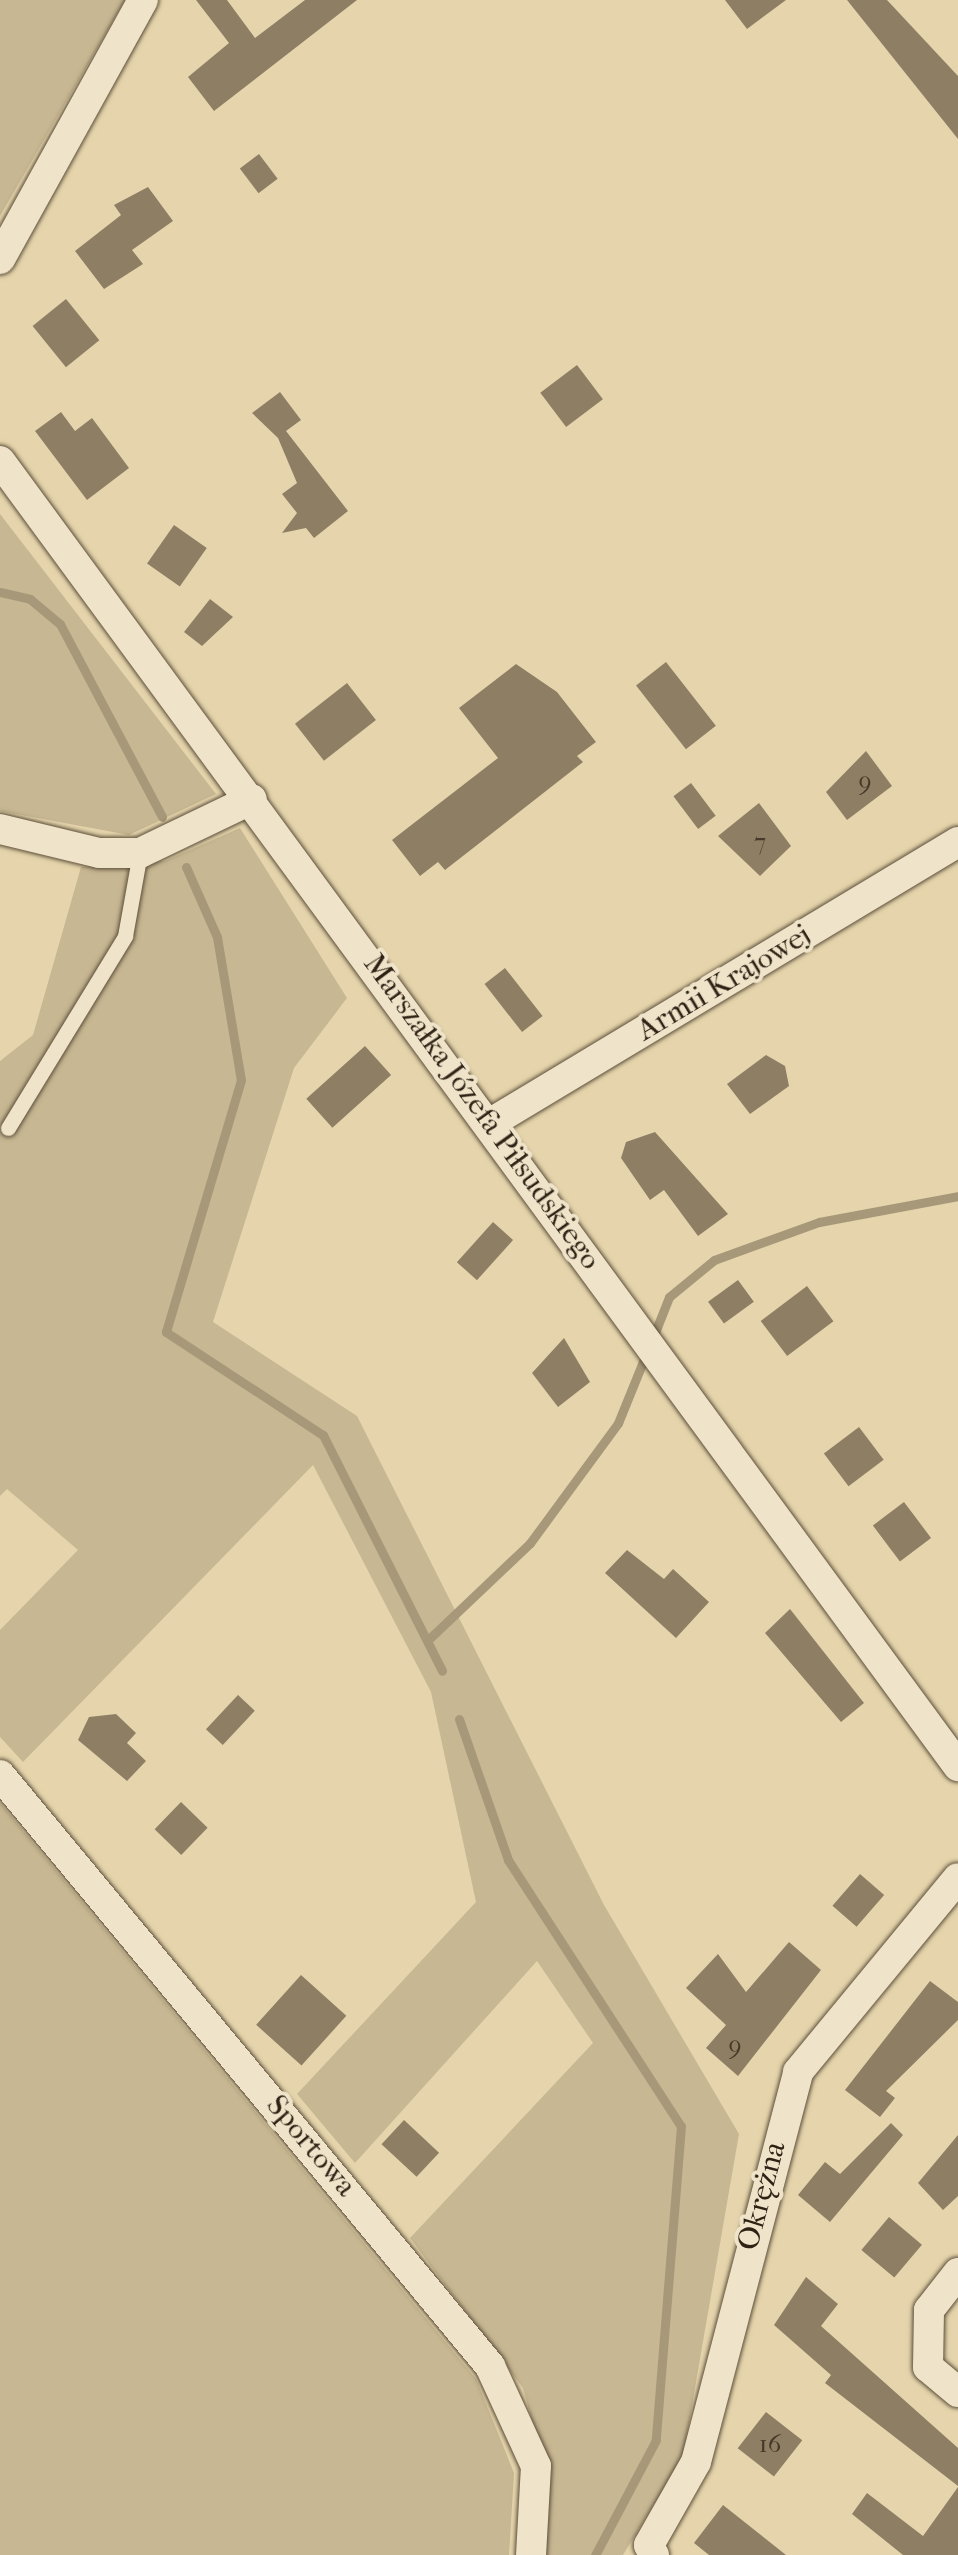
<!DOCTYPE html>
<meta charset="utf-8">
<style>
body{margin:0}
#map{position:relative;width:958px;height:2555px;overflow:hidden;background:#e6d5ac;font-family:"IM FELL French Canon",serif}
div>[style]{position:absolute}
.green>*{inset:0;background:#c7b792}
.stream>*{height:9px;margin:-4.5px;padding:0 4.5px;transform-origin:4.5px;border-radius:4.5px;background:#a79879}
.building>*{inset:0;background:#8e7f64;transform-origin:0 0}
.roads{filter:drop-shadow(0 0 2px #5c4f3b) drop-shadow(0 0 2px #5c4f3b)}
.service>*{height:15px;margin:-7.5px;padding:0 7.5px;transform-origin:7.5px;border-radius:7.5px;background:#efe4c9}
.minor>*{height:30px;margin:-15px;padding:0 15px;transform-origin:15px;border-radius:15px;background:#efe4c9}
span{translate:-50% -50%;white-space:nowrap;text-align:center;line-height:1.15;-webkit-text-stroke:8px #efe4c9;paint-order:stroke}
.number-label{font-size:25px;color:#463929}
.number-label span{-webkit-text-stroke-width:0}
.street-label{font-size:30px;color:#2e2215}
</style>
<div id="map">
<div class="green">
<i style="clip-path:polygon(0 0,125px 0,0 216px)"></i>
<i style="clip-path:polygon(0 514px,216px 794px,129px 835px,0 811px)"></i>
<i style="clip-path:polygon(240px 828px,347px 998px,294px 1068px,213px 1322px,357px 1416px,604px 1905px,739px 2134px,683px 2457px,623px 2555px,543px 2555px,550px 2485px,523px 2388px,410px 2238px,593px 2043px,537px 1961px,355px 2163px,297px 2094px,476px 1902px,431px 1692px,313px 1465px,23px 1762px,0 1737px,0 1630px,78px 1550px,7px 1489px,0 1496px,0 1061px,33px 1035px,81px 867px,165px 861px)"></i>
<i style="clip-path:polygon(0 1803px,476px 2379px,514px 2473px,509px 2555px,0 2555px)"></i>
</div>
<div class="stream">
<i style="left:0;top:592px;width:31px;rotate:13deg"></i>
<i style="left:30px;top:599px;width:39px;rotate:40deg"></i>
<i style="left:60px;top:624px;width:218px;rotate:62.1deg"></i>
<i style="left:186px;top:867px;width:77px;rotate:66.1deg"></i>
<i style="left:217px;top:937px;width:145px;rotate:80.5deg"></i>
<i style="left:241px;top:1080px;width:263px;rotate:106.6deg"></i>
<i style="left:166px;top:1332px;width:188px;rotate:33.3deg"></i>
<i style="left:323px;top:1435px;width:264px;rotate:63.2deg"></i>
<i style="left:652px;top:1340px;width:46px;rotate:-68.4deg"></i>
<i style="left:669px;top:1297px;width:58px;rotate:-39.4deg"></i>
<i style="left:714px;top:1260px;width:112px;rotate:-19.9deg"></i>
<i style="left:819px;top:1222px;width:141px;rotate:-10.6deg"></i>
<i style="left:430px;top:1638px;width:138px;rotate:-43.5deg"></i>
<i style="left:530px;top:1543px;width:149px;rotate:-53.7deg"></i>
<i style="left:618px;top:1423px;width:74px;rotate:-67.9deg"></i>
<i style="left:459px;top:1719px;width:149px;rotate:70.8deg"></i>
<i style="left:508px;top:1860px;width:317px;rotate:57deg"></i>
<i style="left:681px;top:2126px;width:315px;rotate:94.6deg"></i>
<i style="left:656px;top:2440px;width:130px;rotate:117.9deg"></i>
</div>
<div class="building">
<i style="clip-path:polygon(196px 0,227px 0,255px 38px,305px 0,357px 0,214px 111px,188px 77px,229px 43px)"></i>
<i style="clip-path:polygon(725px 0,786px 0,747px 29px)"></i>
<i style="clip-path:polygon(847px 0,887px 0,958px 76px,958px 139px)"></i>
<i style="left:259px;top:154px;width:31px;height:24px;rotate:53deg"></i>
<i style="clip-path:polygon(148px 187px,173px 221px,132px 250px,143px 264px,104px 289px,75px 251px,121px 215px,114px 205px)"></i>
<i style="left:66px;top:299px;width:53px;height:43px;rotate:51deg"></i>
<i style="left:577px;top:365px;width:43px;height:46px;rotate:53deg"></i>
<i style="clip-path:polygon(280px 392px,301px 420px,286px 431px,348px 511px,314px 538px,306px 528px,282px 533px,297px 513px,282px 494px,297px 483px,278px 438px,252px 413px)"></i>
<i style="clip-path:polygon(61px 412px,75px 431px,92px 418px,129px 468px,87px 500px,35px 431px)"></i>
<i style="left:174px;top:525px;width:40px;height:47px;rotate:35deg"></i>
<i style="clip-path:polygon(210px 599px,233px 617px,202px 646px,184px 632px)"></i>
<i style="left:666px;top:662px;width:81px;height:38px;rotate:52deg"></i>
<i style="clip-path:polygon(516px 664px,557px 692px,596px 742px,577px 756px,583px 762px,445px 870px,438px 862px,420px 876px,392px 840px,498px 758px,459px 708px)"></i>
<i style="left:347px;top:683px;width:47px;height:66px;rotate:52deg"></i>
<i style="clip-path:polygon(866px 751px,892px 786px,847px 820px,826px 792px)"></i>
<i style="left:691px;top:783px;width:41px;height:22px;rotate:53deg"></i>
<i style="clip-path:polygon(759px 803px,791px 846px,760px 876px,718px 836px)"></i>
<i style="left:505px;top:968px;width:61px;height:26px;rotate:52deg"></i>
<i style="left:365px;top:1046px;width:39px;height:79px;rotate:48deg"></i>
<i style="clip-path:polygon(766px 1055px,785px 1066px,789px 1086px,750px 1114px,727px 1084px)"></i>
<i style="clip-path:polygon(655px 1132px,728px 1214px,698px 1236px,664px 1190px,650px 1200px,621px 1158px,626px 1142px)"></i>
<i style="left:493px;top:1222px;width:27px;height:54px;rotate:42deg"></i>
<i style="left:738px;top:1280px;width:27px;height:37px;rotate:54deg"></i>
<i style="left:807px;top:1286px;width:44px;height:58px;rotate:53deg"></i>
<i style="clip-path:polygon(564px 1338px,590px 1382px,558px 1407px,532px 1373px)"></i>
<i style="left:859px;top:1427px;width:41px;height:44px;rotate:53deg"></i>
<i style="left:904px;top:1502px;width:45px;height:39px;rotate:53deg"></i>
<i style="clip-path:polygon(627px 1550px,664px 1579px,673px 1569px,709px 1602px,676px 1638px,605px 1573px)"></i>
<i style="clip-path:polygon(790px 1609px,864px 1703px,841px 1722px,765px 1633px)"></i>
<i style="left:238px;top:1695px;width:23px;height:47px;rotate:43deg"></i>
<i style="clip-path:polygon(116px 1714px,136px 1733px,127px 1743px,146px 1761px,127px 1781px,78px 1740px,89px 1717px)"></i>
<i style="left:181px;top:1802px;width:37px;height:38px;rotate:44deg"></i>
<i style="left:860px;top:1874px;width:32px;height:42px;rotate:41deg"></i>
<i style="clip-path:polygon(789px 1942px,821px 1970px,738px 2076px,706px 2048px,726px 2025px,686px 1988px,718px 1954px,746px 1992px)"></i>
<i style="left:301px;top:1975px;width:61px;height:67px;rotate:42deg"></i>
<i style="clip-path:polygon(930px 1981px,958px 2002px,958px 2020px,886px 2091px,895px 2098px,880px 2117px,845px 2090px)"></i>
<i style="left:404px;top:2120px;width:48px;height:33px;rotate:43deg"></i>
<i style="clip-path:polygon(891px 2123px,903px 2135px,830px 2222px,798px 2195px,825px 2162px,840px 2174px)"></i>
<i style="clip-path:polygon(958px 2135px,958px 2196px,943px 2210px,918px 2183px)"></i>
<i style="left:889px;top:2217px;width:43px;height:43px;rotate:40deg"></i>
<i style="clip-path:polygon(806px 2277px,838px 2304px,821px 2326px,958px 2448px,958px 2486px,825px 2383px,831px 2375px,774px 2325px)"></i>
<i style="left:766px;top:2412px;width:46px;height:46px;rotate:38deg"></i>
<i style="clip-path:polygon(958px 2487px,958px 2555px,903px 2555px,852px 2514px,867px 2493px,923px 2536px)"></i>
<i style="clip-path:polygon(723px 2505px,786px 2555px,709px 2555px,694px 2543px)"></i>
</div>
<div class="roads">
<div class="service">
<i style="left:8px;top:1128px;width:225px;rotate:-58.6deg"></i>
<i style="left:125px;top:936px;width:84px;rotate:-79.8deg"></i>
</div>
<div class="minor">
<i style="left:0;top:259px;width:296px;rotate:-61.1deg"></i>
<i style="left:0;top:461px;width:1619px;rotate:53.72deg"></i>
<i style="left:0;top:829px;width:102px;rotate:13.6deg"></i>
<i style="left:99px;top:853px;width:41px"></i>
<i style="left:140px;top:853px;width:124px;rotate:-25.7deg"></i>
<i style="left:489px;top:1124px;width:547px;rotate:-31.02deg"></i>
<i style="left:0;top:1775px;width:768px;rotate:50.34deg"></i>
<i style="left:490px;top:2366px;width:110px;rotate:65.3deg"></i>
<i style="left:536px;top:2466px;width:89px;rotate:93.2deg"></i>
<i style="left:958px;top:2273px;width:47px;rotate:128.1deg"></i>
<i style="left:929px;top:2310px;width:57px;rotate:91deg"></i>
<i style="left:928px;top:2367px;width:39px;rotate:40deg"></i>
<i style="left:654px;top:2555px;width:11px;rotate:-117deg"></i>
<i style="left:649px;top:2545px;width:95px;rotate:-60.5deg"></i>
<i style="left:696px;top:2462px;width:403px;rotate:-75.3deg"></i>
<i style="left:798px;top:2072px;width:251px;rotate:-50.5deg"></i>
</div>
</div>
<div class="number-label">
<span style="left:865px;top:782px">9</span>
<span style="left:760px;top:842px">7</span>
<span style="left:735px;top:2046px">9</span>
<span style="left:770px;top:2444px">16</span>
</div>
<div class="street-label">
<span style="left:724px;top:983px;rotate:-31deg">Armii Krajowej</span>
<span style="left:482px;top:1112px;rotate:54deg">Marszałka Józefa Piłsudskiego</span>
<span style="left:311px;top:2146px;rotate:50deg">Sportowa</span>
<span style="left:762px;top:2196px;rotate:-75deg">Okrężna</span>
</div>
</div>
